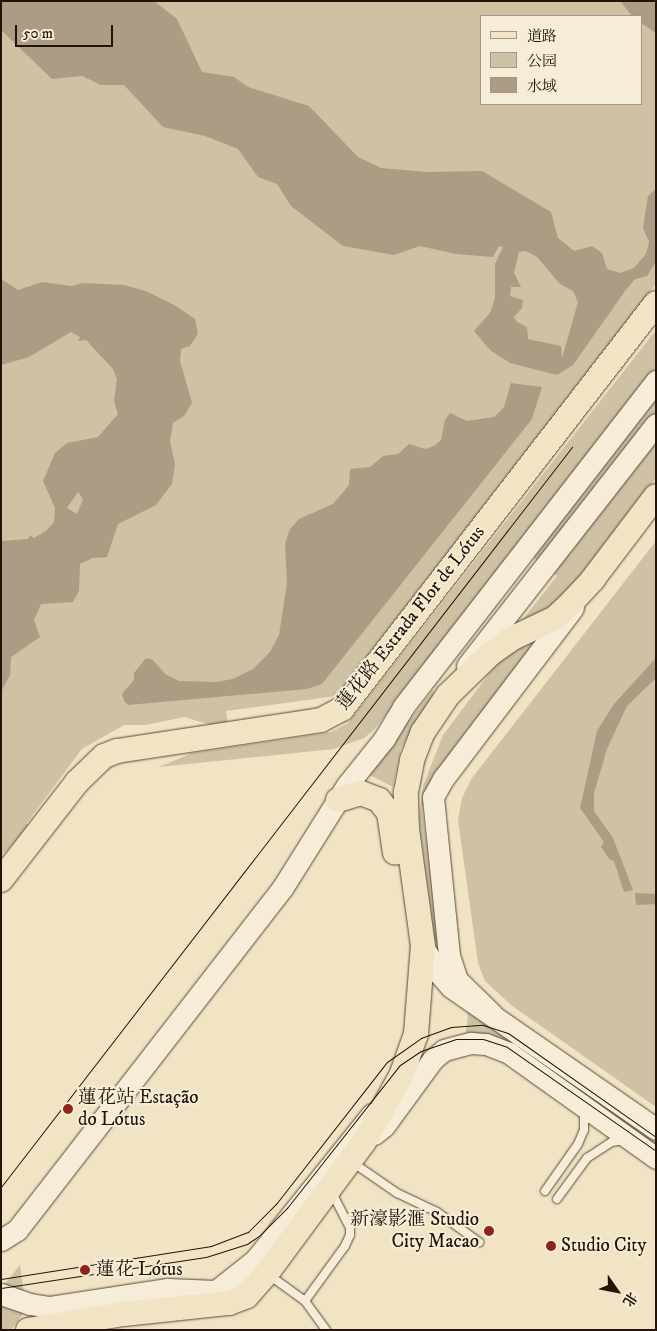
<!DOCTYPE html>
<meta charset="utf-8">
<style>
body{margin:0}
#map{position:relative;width:657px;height:1331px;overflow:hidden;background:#f1e4c4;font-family:"IM FELL DW Pica","Noto Serif SC",serif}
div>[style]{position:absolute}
.green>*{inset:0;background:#cec1a4}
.water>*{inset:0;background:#ab9d84}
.roads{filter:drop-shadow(0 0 1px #574837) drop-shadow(0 0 1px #574837)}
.lane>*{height:8px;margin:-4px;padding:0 4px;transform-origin:4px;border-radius:4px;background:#f6edd9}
.secondary>*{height:21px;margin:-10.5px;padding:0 10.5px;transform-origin:10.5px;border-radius:10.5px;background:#f6edd9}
.primary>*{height:24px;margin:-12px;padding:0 12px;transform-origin:12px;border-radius:12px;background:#f1e4c4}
.tram>*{height:1px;margin:-0.5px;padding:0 0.5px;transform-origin:0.5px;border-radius:0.5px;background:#241408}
.dots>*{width:14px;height:14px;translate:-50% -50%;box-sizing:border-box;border:2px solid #f6edd9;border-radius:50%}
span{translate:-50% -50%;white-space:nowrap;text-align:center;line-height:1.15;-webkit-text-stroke:4px #f6edd9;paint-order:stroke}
.street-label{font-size:19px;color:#241408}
.poi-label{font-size:19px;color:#241408}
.left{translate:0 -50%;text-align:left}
.right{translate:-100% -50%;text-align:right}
.frame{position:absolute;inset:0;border:2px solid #241408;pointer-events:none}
.legend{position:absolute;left:480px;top:15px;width:162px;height:90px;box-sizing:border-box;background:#f6edd9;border:1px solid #a29685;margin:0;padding:6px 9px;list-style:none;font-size:15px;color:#241408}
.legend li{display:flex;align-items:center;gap:10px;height:25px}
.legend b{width:25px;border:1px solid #a29685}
.north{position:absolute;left:592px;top:1266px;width:50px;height:50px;-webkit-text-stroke:4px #f6edd9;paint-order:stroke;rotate:123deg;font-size:14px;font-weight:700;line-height:20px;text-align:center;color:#241408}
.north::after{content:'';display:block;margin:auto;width:18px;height:22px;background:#241408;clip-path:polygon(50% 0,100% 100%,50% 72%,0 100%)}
.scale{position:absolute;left:15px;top:25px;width:98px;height:22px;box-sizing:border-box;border:2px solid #241408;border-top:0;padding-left:6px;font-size:15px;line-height:18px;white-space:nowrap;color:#241408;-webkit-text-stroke:4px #f6edd9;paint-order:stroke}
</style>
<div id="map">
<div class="green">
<i style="clip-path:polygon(evenodd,1px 1px,656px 1px,656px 284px,336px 696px,226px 711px,228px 723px,215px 726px,184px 717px,146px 725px,124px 725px,82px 749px,26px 824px,29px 824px,24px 832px,1px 856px,1px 1px,481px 16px,641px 16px,641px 104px,481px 104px,481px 16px)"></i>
<i style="clip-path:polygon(656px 330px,656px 478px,558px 605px,540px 639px,425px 795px,422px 808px,441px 956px,434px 938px,419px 820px,423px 786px,443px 735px,494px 667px,516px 628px,557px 576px,518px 545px,374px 730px,364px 738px,334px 749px,159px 767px,192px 753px,331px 732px,348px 723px)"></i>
<i style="clip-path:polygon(656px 541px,656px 1107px,511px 1005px,485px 981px,478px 963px,458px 820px,462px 798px,472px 778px)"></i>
<i style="clip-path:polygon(433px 690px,434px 694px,401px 748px,393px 787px,370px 775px,372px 768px)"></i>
<i style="clip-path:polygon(466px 1009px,656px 1138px,656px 1151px,465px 1036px,468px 1017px)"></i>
<i style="clip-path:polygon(20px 1265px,26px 1310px,11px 1330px,1px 1330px,1px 1289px)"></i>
</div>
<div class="water">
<i style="clip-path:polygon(evenodd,1px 1px,154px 1px,177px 19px,202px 72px,234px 77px,248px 87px,309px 106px,358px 157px,381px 168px,427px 172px,482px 171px,551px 212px,558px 238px,574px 251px,592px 246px,602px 253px,607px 269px,620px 273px,634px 268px,646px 254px,649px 242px,643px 228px,648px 196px,656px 189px,656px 262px,647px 276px,635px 279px,625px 291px,573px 365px,557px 375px,510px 363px,490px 350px,474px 331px,490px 313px,495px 298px,495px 264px,503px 247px,499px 246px,493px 257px,456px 254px,420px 246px,394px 255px,343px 246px,291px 206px,277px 184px,258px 177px,238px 149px,205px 136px,163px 127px,124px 85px,101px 85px,82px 76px,52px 79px,1px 30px,1px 1px,526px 251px,537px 257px,560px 284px,573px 291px,578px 302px,562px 358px,561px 346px,528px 339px,527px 327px,517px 322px,514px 317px,522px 308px,523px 300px,510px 296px,511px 287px,521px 287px,514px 273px,519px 252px,526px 251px)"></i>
<i style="clip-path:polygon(620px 1px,656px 1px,656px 33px,641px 23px,641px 16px,632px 16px)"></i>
<i style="clip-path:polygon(evenodd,1px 279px,18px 290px,42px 282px,71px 286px,83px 283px,125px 285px,148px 292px,176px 306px,195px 319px,198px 334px,190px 346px,181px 349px,180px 361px,192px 403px,184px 416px,173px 423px,170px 441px,175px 464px,172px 484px,156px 505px,118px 524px,107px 557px,93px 558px,80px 564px,79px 591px,73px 602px,41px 604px,34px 620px,40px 637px,11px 657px,10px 675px,1px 692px,1px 541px,28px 539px,30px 535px,34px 538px,46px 531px,54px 522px,55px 508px,43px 481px,55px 453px,67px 443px,98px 437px,118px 414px,114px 401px,117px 379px,113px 369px,86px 340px,78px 341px,80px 337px,71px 332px,29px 357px,1px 365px,1px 279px,78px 492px,83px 499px,77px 514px,67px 508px,78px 492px)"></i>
<i style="clip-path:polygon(511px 383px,542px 387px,532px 419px,322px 684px,307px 689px,128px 705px,124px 701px,122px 694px,134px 680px,134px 673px,146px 658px,153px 660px,165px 674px,179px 681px,216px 682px,233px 679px,253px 669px,270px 652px,279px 635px,287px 583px,285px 544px,290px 529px,299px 519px,333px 504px,349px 485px,350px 469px,370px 467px,383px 456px,398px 454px,409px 444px,425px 449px,434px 446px,441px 440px,445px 420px,450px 413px,467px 421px,494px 417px,504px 407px)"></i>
<i style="clip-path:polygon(656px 658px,656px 678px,627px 706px,607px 749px,594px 793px,594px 811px,613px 838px,633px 890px,624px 892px,614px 861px,610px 860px,601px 847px,604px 842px,580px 808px,597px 731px,614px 704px)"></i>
<i style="clip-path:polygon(635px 893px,656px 894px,656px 904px,636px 905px)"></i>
</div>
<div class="roads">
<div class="lane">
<i style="left:352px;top:1162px;width:55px;rotate:34.6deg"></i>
<i style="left:397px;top:1193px;width:44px;rotate:25.4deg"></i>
<i style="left:437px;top:1212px;width:52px;rotate:35.5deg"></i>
<i style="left:545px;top:1191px;width:57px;rotate:-54.9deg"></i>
<i style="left:578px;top:1144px;width:15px;rotate:-67deg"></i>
<i style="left:584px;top:1130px;width:18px;rotate:-90deg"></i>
<i style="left:557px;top:1199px;width:51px;rotate:-53.8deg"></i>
<i style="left:587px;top:1158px;width:30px;rotate:-33deg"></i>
<i style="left:612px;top:1142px;width:12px;rotate:-9deg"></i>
<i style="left:269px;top:1275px;width:44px;rotate:35.8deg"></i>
<i style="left:305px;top:1301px;width:36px;rotate:54deg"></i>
<i style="left:305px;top:1301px;width:68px;rotate:-54deg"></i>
<i style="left:345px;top:1246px;width:12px;rotate:-66deg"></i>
<i style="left:350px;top:1235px;width:7px;rotate:-90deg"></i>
<i style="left:350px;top:1228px;width:39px;rotate:-117deg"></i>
</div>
<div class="secondary">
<i style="left:467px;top:666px;width:307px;rotate:-52deg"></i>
<i style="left:423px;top:946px;width:29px;rotate:61deg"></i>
<i style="left:437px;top:971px;width:21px;rotate:49deg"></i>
<i style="left:451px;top:987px;width:249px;rotate:34.7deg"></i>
<i style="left:492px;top:1014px;width:49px;rotate:-135.8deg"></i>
<i style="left:457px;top:980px;width:26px;rotate:-108deg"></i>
<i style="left:449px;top:955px;width:159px;rotate:-95.8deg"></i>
<i style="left:433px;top:797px;width:21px;rotate:-61deg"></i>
<i style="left:443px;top:779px;width:215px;rotate:-52.8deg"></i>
<i style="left:374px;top:1134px;width:13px;rotate:-39deg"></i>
<i style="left:384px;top:1126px;width:83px;rotate:-53.8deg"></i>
<i style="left:433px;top:1059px;width:14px;rotate:-39deg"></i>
<i style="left:444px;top:1050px;width:28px;rotate:-15deg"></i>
<i style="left:471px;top:1043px;width:15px;rotate:4deg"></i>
<i style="left:486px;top:1044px;width:25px;rotate:21deg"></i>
<i style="left:509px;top:1053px;width:181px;rotate:35.5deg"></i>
<i style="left:1px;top:1240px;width:19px;rotate:-32deg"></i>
<i style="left:17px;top:1230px;width:434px;rotate:-52.2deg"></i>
<i style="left:283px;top:887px;width:120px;rotate:-57.9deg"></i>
<i style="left:347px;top:785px;width:59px;rotate:-51.2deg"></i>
<i style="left:384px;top:739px;width:37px;rotate:-59deg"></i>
<i style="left:403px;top:707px;width:413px;rotate:-52.2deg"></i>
<i style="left:1px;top:1294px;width:31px;rotate:19deg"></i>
<i style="left:30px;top:1304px;width:20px;rotate:9deg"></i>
<i style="left:50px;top:1307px;width:119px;rotate:-8.7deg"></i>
<i style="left:168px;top:1289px;width:48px;rotate:2.4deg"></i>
<i style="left:216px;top:1291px;width:50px;rotate:-38.5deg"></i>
<i style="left:255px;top:1260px;width:187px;rotate:-51.3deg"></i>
</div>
<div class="primary">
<i style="left:338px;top:800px;width:24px;rotate:-17deg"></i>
<i style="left:361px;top:793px;width:19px;rotate:21deg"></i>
<i style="left:379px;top:800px;width:16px;rotate:52deg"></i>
<i style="left:389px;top:813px;width:40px;rotate:81.5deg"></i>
<i style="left:1px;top:880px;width:124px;rotate:-52.2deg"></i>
<i style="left:77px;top:782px;width:37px;rotate:-44deg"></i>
<i style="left:104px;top:756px;width:14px;rotate:-21deg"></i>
<i style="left:117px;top:751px;width:206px;rotate:-8.6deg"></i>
<i style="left:321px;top:720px;width:24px;rotate:-28deg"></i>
<i style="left:342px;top:709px;width:513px;rotate:-52.28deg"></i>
<i style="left:28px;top:1330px;width:97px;rotate:-9.5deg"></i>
<i style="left:124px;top:1314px;width:106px;rotate:-6deg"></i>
<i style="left:229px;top:1303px;width:19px;rotate:-21deg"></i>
<i style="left:247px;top:1296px;width:30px;rotate:-49deg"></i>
<i style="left:267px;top:1273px;width:163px;rotate:-53.5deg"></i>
<i style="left:364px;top:1142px;width:76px;rotate:-60.7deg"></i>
<i style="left:401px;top:1076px;width:45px;rotate:-70.3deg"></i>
<i style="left:416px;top:1034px;width:88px;rotate:-85.5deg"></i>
<i style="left:423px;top:946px;width:118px;rotate:-97.8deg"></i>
<i style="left:407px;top:829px;width:37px;rotate:-92deg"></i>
<i style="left:406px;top:792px;width:33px;rotate:-79deg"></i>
<i style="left:412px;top:760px;width:30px;rotate:-69deg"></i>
<i style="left:423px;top:732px;width:45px;rotate:-56deg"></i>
<i style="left:448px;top:695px;width:59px;rotate:-44.3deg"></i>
<i style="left:490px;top:654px;width:28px;rotate:-35deg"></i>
<i style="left:513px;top:638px;width:47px;rotate:-25.5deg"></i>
<i style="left:555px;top:618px;width:22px;rotate:-43deg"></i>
<i style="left:571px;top:603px;width:33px;rotate:-47deg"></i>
<i style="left:593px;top:579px;width:104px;rotate:-52.8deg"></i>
</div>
</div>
<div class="tram">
<i style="left:1px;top:1187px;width:935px;rotate:-52.35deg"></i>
<i style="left:1px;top:1279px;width:213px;rotate:-8.9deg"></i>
<i style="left:211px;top:1246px;width:40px;rotate:-21deg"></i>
<i style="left:248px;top:1232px;width:40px;rotate:-45deg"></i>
<i style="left:276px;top:1204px;width:180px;rotate:-52deg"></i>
<i style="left:387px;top:1062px;width:42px;rotate:-35.2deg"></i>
<i style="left:421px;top:1038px;width:32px;rotate:-20deg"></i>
<i style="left:451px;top:1027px;width:32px;rotate:-4deg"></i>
<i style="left:483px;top:1025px;width:26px;rotate:18deg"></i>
<i style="left:508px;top:1033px;width:181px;rotate:35.1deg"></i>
<i style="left:1px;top:1288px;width:207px;rotate:-8.6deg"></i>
<i style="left:206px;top:1257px;width:43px;rotate:-17.6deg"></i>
<i style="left:247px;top:1244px;width:14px;rotate:-34deg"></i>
<i style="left:259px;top:1236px;width:40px;rotate:-45deg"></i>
<i style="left:287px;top:1208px;width:182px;rotate:-51.7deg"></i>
<i style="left:400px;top:1065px;width:25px;rotate:-34deg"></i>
<i style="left:421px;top:1051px;width:37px;rotate:-19deg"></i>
<i style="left:456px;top:1039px;width:27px"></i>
<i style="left:483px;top:1039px;width:25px;rotate:18deg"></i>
<i style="left:507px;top:1047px;width:182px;rotate:34.9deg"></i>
</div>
<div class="dots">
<i style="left:68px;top:1109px;background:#8f2418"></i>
<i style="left:489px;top:1231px;background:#8f2418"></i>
<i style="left:551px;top:1246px;background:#8f2418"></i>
<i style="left:85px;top:1270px;background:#8f2418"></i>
</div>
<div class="street-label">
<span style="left:411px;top:618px;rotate:-52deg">蓮花路 Estrada Flor de Lótus</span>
</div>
<div class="poi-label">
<span class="left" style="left:78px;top:1109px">蓮花站 Estação<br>do Lótus</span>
<span class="right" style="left:479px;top:1231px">新濠影滙 Studio<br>City Macao</span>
<span class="left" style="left:561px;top:1246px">Studio City</span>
<span class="left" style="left:96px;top:1270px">蓮花 Lótus</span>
</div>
<div class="frame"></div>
<ul class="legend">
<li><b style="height:6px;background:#f1e4c4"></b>道路</li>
<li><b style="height:14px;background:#cec1a4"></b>公园</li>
<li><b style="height:14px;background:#ab9d84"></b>水域</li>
</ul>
<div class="north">北</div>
<div class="scale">50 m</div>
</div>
